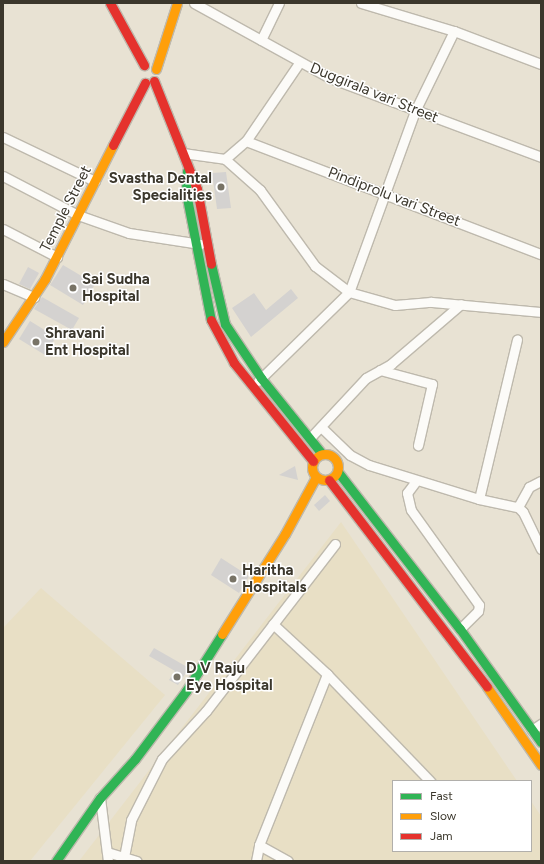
<!DOCTYPE html>
<html>
<head>
<meta charset="utf-8">
<style>
  body { margin:0 }
  #map { position:relative; width:544px; height:864px; overflow:hidden; background:#e8e2d3; font-family:Figtree,sans-serif }
  div>[style] { position:absolute }
  .built>* { inset:0; background:#e8dfc5 }
  .building>* { inset:0; background:#d4d2d0 }
  .roads { filter:drop-shadow(1px 0 #beb9ad) drop-shadow(-1px 0 #beb9ad) drop-shadow(0 1px #beb9ad) drop-shadow(0 -1px #beb9ad) }
  .street>* { height:9px; margin:-4.5px; padding:0 4.5px; transform-origin:4.5px; border-radius:4.5px; background:#fcfbf8 }
  .fast>* { height:9px; margin:-4.5px; padding:0 4.5px; transform-origin:4.5px; border-radius:4.5px; background:#30b455 }
  .slow>* { height:9px; margin:-4.5px; padding:0 4.5px; transform-origin:4.5px; border-radius:4.5px; background:#ff9f0a }
  .slow>.ring { margin:-4.5px; padding:0; box-sizing:content-box; background:none; border:9px solid #ff9f0a; border-radius:50% }
  .jam>* { height:9px; margin:-4.5px; padding:0 4.5px; transform-origin:4.5px; border-radius:4.5px; background:#e5322d }
  .dots>* { width:11px; height:11px; translate:-50% -50%; box-sizing:border-box; border:2px solid #fff; border-radius:50% }
  span { translate:-50% -50%; white-space:nowrap; text-align:center; line-height:1.15; -webkit-text-stroke:3px #fff; paint-order:stroke }
  .street-label { font-size:15px; color:#3b372c }
  .poi-label { font-size:15px; color:#3b372c; font-weight:700 }
  .right { translate:-100% -50%; text-align:right }
  .left { translate:0 -50%; text-align:left }
  .frame { position:absolute; inset:0; border:4px solid #3b372c; pointer-events:none }
  .legend { position:absolute; left:392px; top:780px; width:140px; height:72px; box-sizing:border-box; background:#fff; border:1px solid #b1afab; margin:0; padding:5px 7px; list-style:none; font-size:12px; color:#3b372c }
  .legend li { display:flex; align-items:center; gap:8px; height:20px }
  .legend b { width:20px; border:1px solid #b1afab }
</style>
</head>
<body>
<div id="map">
  <div class="built">
    <i style="clip-path:polygon(341px 522px,517px 781px,393px 781px,393px 851px,531px 851px,531px 801px,541px 816px,541px 861px,79px 861px)"></i>
    <i style="clip-path:polygon(41px 588px,165px 695px,30px 861px,3px 861px,3px 628px)"></i>
  </div>
  <div class="building">
    <i style="clip-path:polygon(226px 172px,231px 208px,217px 209px,212px 173px)"></i>
    <i style="clip-path:polygon(63px 265px,95px 284px,83px 305px,50px 285px)"></i>
    <i style="clip-path:polygon(28px 267px,39px 273px,30px 289px,19px 284px)"></i>
    <i style="clip-path:polygon(291px 289px,298px 298px,251px 337px,232px 308px,254px 293px,266px 310px)"></i>
    <i style="clip-path:polygon(42px 297px,79px 318px,72px 330px,34px 309px)"></i>
    <i style="clip-path:polygon(30px 321px,56px 337px,45px 355px,19px 339px)"></i>
    <i style="clip-path:polygon(295px 466px,298px 480px,279px 475px)"></i>
    <i style="clip-path:polygon(325px 495px,330px 501px,319px 511px,314px 505px)"></i>
    <i style="clip-path:polygon(221px 558px,249px 576px,239px 593px,211px 575px)"></i>
    <i style="clip-path:polygon(154px 648px,189px 668px,178px 685px,169px 680px,175px 671px,149px 656px)"></i>
  </div>
  <div class="roads">
    <div class="street">
      <i style="left:194px;top:3px;width:155px;rotate:28.9deg"></i>
      <i style="left:330px;top:78px;width:225px;rotate:20.5deg"></i>
      <i style="left:361px;top:3px;width:97px;rotate:16.8deg"></i>
      <i style="left:454px;top:31px;width:93px;rotate:20.8deg"></i>
      <i style="left:454px;top:31px;width:89px;rotate:116deg"></i>
      <i style="left:415px;top:111px;width:193px;rotate:110deg"></i>
      <i style="left:349px;top:292px;width:48px;rotate:15.8deg"></i>
      <i style="left:395px;top:305px;width:36px;rotate:-5deg"></i>
      <i style="left:431px;top:302px;width:110px;rotate:5.2deg"></i>
      <i style="left:261px;top:40px;width:41px;rotate:-64.1deg"></i>
      <i style="left:3px;top:137px;width:102px;rotate:25.6deg"></i>
      <i style="left:246px;top:141px;width:316px;rotate:21deg"></i>
      <i style="left:183px;top:153px;width:42px;rotate:8.1deg"></i>
      <i style="left:225px;top:159px;width:28px;rotate:-41deg"></i>
      <i style="left:246px;top:141px;width:94px;rotate:-55.8deg"></i>
      <i style="left:225px;top:159px;width:47px;rotate:41.5deg"></i>
      <i style="left:260px;top:190px;width:94px;rotate:54.1deg"></i>
      <i style="left:315px;top:266px;width:43px;rotate:37.4deg"></i>
      <i style="left:349px;top:292px;width:127px;rotate:135.6deg"></i>
      <i style="left:3px;top:176px;width:85px;rotate:27.5deg"></i>
      <i style="left:78px;top:215px;width:54px;rotate:19.4deg"></i>
      <i style="left:129px;top:233px;width:72px;rotate:8.8deg"></i>
      <i style="left:3px;top:229px;width:61px;rotate:27.4deg"></i>
      <i style="left:3px;top:284px;width:34px;rotate:23deg"></i>
      <i style="left:380px;top:370px;width:54px;rotate:15.1deg"></i>
      <i style="left:432px;top:384px;width:63px;rotate:102.9deg"></i>
      <i style="left:321px;top:427px;width:40px;rotate:44deg"></i>
      <i style="left:350px;top:455px;width:21px;rotate:28deg"></i>
      <i style="left:369px;top:465px;width:115px;rotate:17.2deg"></i>
      <i style="left:479px;top:499px;width:40px;rotate:12deg"></i>
      <i style="left:518px;top:507px;width:7px;rotate:45deg"></i>
      <i style="left:523px;top:512px;width:41px;rotate:64.1deg"></i>
      <i style="left:310px;top:438px;width:82px;rotate:-47deg"></i>
      <i style="left:366px;top:378px;width:29px;rotate:-29deg"></i>
      <i style="left:391px;top:364px;width:92px;rotate:-40.6deg"></i>
      <i style="left:416px;top:481px;width:15px;rotate:127deg"></i>
      <i style="left:407px;top:493px;width:17px;rotate:77deg"></i>
      <i style="left:411px;top:510px;width:117px;rotate:54.4deg"></i>
      <i style="left:479px;top:605px;width:6px;rotate:99deg"></i>
      <i style="left:478px;top:611px;width:25px;rotate:135deg"></i>
      <i style="left:479px;top:499px;width:164px;rotate:-76.6deg"></i>
      <i style="left:518px;top:507px;width:23px;rotate:-61deg"></i>
      <i style="left:529px;top:487px;width:13px;rotate:-27deg"></i>
      <i style="left:273px;top:624px;width:74px;rotate:42.8deg"></i>
      <i style="left:327px;top:674px;width:149px;rotate:46.1deg"></i>
      <i style="left:532px;top:730px;width:11px;rotate:-34deg"></i>
      <i style="left:100px;top:798px;width:64px;rotate:82.8deg"></i>
      <i style="left:259px;top:845px;width:33px;rotate:29deg"></i>
      <i style="left:107px;top:852px;width:31px;rotate:17deg"></i>
      <i style="left:124px;top:857px;width:38px;rotate:-79deg"></i>
      <i style="left:131px;top:820px;width:68px;rotate:-63.1deg"></i>
      <i style="left:162px;top:759px;width:65px;rotate:-47.5deg"></i>
      <i style="left:206px;top:711px;width:211px;rotate:-52.3deg"></i>
      <i style="left:256px;top:861px;width:16px;rotate:-79deg"></i>
      <i style="left:259px;top:845px;width:184px;rotate:-68.3deg"></i>
    </div>
    <div class="fast">
      <i style="left:187px;top:171px;width:22px;rotate:93deg"></i>
      <i style="left:186px;top:193px;width:129px;rotate:78.9deg"></i>
      <i style="left:211px;top:264px;width:62px;rotate:76.9deg"></i>
      <i style="left:225px;top:324px;width:65px;rotate:56.3deg"></i>
      <i style="left:261px;top:378px;width:97px;rotate:51.2deg"></i>
      <i style="left:338px;top:472px;width:199px;rotate:52.2deg"></i>
      <i style="left:460px;top:629px;width:139px;rotate:54.4deg"></i>
      <i style="left:56px;top:861px;width:77px;rotate:-55.1deg"></i>
      <i style="left:100px;top:798px;width:52px;rotate:-48.1deg"></i>
      <i style="left:135px;top:759px;width:85px;rotate:-53.1deg"></i>
      <i style="left:186px;top:691px;width:67px;rotate:-57.7deg"></i>
    </div>
    <div class="slow">
      <i style="left:156px;top:69px;width:69px;rotate:-72.3deg"></i>
      <i style="left:3px;top:342px;width:76px;rotate:-56.3deg"></i>
      <i style="left:45px;top:279px;width:150px;rotate:-63.1deg"></i>
      <i class="ring" style="left:312px;top:454px;width:17px;height:17px"></i>
      <i style="left:222px;top:634px;width:118px;rotate:-57.8deg"></i>
      <i style="left:285px;top:534px;width:65px;rotate:-61.5deg"></i>
      <i style="left:487px;top:687px;width:95px;rotate:55.3deg"></i>
    </div>
    <div class="jam">
      <i style="left:110px;top:3px;width:71px;rotate:61.3deg"></i>
      <i style="left:154px;top:81px;width:116px;rotate:68.3deg"></i>
      <i style="left:197px;top:189px;width:76px;rotate:79.4deg"></i>
      <i style="left:113px;top:145px;width:70px;rotate:-62.7deg"></i>
      <i style="left:211px;top:320px;width:49px;rotate:61.9deg"></i>
      <i style="left:234px;top:363px;width:126px;rotate:51.1deg"></i>
      <i style="left:329px;top:480px;width:260px;rotate:52.6deg"></i>
    </div>
  </div>
  <div class="dots">
    <i style="left:221px;top:187px;background:#787366"></i>
    <i style="left:73px;top:288px;background:#787366"></i>
    <i style="left:36px;top:342px;background:#787366"></i>
    <i style="left:233px;top:579px;background:#787366"></i>
    <i style="left:177px;top:677px;background:#787366"></i>
  </div>
  <div class="street-label">
    <span style="left:374px;top:93px;rotate:22deg">Duggirala vari Street</span>
    <span style="left:394px;top:197px;rotate:21deg">Pindiprolu vari Street</span>
    <span style="left:66px;top:209px;rotate:-63deg">Temple Street</span>
  </div>
  <div class="poi-label">
    <span class="right" style="left:212px;top:187px">Svastha Dental<br>Specialities</span>
    <span class="left" style="left:82px;top:288px">Sai Sudha<br>Hospital</span>
    <span class="left" style="left:45px;top:342px">Shravani<br>Ent Hospital</span>
    <span class="left" style="left:242px;top:579px">Haritha<br>Hospitals</span>
    <span class="left" style="left:186px;top:677px">D V Raju<br>Eye Hospital</span>
  </div>
  <div class="frame"></div>
  <ul class="legend">
  <li><b style="height:5px;background:#30b455"></b>Fast</li>
  <li><b style="height:5px;background:#ff9f0a"></b>Slow</li>
  <li><b style="height:5px;background:#e5322d"></b>Jam</li>
  </ul>
</div>
</body>
</html>
